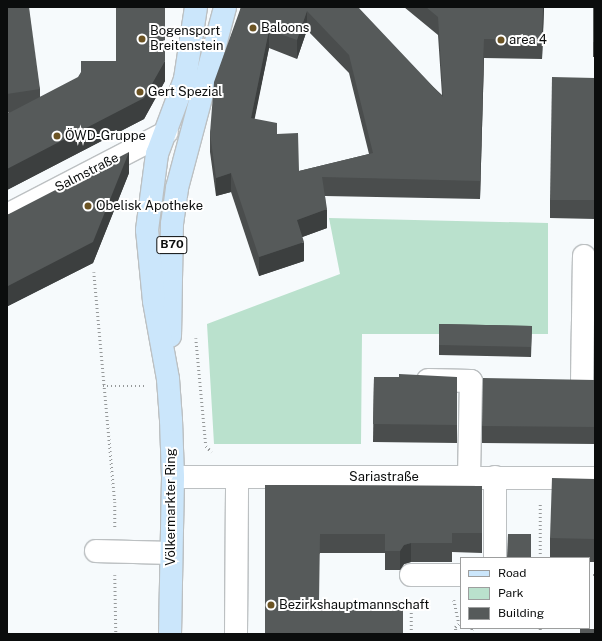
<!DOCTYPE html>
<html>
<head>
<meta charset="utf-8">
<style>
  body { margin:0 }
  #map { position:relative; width:602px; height:641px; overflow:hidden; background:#f6fafc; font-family:"Public Sans",sans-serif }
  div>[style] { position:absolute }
  .green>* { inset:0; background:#bae1cd }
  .path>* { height:2.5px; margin-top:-1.25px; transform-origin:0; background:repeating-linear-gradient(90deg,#96999a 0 1px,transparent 0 4px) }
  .roads { filter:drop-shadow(1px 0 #bcc0c2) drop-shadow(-1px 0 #bcc0c2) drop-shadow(0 1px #bcc0c2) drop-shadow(0 -1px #bcc0c2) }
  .minor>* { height:22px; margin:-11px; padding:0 11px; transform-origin:11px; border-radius:11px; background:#fff }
  .major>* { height:22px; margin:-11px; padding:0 11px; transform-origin:11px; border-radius:11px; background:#cbe6fb }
  .wall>* { inset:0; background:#4a4d4d }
  .shaded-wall>* { inset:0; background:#3c3f3f }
  .building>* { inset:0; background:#565a5a }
  .dots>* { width:11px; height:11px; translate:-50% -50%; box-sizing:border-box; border:2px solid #fff; border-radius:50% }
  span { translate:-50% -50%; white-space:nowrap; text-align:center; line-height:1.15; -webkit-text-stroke:4px #fff; paint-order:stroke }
  .shield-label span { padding:1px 3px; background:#fff; border:1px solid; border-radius:3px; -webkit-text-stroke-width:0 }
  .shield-label { font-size:12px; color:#0b0d0d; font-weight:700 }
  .poi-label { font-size:13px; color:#0b0d0d }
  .left { translate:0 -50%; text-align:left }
  .street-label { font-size:13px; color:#0b0d0d }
  .frame { position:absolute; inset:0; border:8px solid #0b0d0d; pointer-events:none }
  .legend { position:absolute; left:460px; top:557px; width:130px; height:72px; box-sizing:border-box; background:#fff; border:1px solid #9d9e9e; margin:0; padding:5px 7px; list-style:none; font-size:12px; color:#0b0d0d }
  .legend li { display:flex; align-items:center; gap:8px; height:20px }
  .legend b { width:20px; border:1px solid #9d9e9e }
</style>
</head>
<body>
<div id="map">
  <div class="green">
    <i style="clip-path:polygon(329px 218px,548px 223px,548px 334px,362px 334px,361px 444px,214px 444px,207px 324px,340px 274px)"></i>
  </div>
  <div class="path">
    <i style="left:94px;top:272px;width:231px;rotate:84.8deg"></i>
    <i style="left:115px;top:502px;width:26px;rotate:90deg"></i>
    <i style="left:196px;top:338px;width:108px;rotate:84.7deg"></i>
    <i style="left:206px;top:446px;width:8px;rotate:45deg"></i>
    <i style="left:103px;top:386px;width:41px"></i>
    <i style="left:540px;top:558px;width:56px;rotate:-90deg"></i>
    <i style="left:115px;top:575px;width:59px;rotate:89deg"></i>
    <i style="left:589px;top:575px;width:6px"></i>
    <i style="left:454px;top:600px;width:24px;rotate:78deg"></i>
    <i style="left:411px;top:634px;width:35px;rotate:-90deg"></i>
    <i style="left:456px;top:634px;width:7px;rotate:-98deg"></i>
    <i style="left:455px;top:627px;width:8px;rotate:-40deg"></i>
    <i style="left:471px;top:634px;width:6px;rotate:-81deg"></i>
    <i style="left:540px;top:634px;width:6px;rotate:-90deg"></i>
  </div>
  <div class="roads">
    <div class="minor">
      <i style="left:7px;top:215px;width:180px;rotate:-27.4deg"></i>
      <i style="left:428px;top:380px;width:43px;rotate:1.3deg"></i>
      <i style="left:471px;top:381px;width:96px;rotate:91.2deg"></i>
      <i style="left:582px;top:383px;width:127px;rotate:-89.1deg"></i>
      <i style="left:173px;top:477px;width:422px;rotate:0.1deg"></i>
      <i style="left:96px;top:551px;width:75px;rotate:1.5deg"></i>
      <i style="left:495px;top:558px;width:81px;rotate:-90deg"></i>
      <i style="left:411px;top:575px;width:50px"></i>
      <i style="left:236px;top:634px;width:157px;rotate:-89.6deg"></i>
    </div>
    <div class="major">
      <i style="left:170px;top:336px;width:112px;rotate:-89deg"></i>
      <i style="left:172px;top:224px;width:36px;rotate:-82deg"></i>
      <i style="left:177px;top:188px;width:187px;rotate:-75.1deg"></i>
      <i style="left:170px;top:634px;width:157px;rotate:-88.9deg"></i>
      <i style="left:173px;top:477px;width:57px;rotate:-92deg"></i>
      <i style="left:171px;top:420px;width:41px;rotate:-94.2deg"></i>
      <i style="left:168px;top:379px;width:79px;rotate:-100.2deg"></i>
      <i style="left:154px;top:301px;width:71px;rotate:-95.6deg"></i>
      <i style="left:147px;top:230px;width:77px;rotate:-82.5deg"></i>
      <i style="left:157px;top:154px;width:80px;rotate:-69.5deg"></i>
      <i style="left:185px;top:79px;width:73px;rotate:-81.3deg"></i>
    </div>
  </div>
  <div class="wall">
    <i style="clip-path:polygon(7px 7px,40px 89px,40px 97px,165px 81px,144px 119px,7px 190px,7px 114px,9px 112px,7px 113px)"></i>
    <i style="clip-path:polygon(evenodd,241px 7px,346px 7px,442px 95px,438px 35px,404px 7px,544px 7px,542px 59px,484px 58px,480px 199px,325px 196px,327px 228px,302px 237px,304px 261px,259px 276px,231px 192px,216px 196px,210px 152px,210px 133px,241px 7px,307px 30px,349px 73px,369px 154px,299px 171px,277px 134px,254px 119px,269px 48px,297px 59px,307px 30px)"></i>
    <i style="clip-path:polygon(593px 7px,595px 7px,595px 57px,593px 57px)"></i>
    <i style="clip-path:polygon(595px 78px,595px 219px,550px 218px,550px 200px)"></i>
    <i style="clip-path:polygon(129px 173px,93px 263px,8px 306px,7px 305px,7px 215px)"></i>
    <i style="clip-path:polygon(439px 324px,532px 326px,531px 357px,439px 355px)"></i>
    <i style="clip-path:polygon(374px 377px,457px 377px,457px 443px,373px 442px)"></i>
    <i style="clip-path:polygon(595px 380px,595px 444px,482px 443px,482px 426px)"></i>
    <i style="clip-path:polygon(595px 479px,595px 562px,589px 562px,589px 558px,550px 558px,550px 538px)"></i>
    <i style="clip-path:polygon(265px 485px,482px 486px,482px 553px,452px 552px,452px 562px,411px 562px,404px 564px,400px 570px,385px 570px,385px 553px,320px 553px,265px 634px)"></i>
  </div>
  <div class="shaded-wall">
    <i style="clip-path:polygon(543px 7px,544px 7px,542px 59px,542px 40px)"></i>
    <i style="clip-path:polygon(307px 11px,307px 30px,297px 59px,297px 40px)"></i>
    <i style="clip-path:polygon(269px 30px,269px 48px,251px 137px,251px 118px)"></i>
    <i style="clip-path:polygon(484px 39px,484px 58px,480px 199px,480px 181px)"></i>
    <i style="clip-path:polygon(165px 61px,165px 81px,144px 119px,7px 190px,7px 169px)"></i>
    <i style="clip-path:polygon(129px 152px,129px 173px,93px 263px,8px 306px,8px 286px)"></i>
    <i style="clip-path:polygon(231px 173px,231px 192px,216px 196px,216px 178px)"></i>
    <i style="clip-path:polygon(327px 209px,327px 228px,297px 239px,297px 220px)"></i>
    <i style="clip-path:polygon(304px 242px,304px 261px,259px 276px,259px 257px)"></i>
    <i style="clip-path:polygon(411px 543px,411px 562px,404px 564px,400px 570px,400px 551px,404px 545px)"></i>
  </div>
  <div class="building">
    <i style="clip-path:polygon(7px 7px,29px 7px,40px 89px,7px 94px)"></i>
    <i style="clip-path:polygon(116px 7px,165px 7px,165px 61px,144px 98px,7px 169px,7px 114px,78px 77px,81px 72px,81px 61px,116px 61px)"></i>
    <i style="clip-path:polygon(evenodd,241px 7px,346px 7px,347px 8px,348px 7px,358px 7px,443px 97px,438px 17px,426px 7px,543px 7px,542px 40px,484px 39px,480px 181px,322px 177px,327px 209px,297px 220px,304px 242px,259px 257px,231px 173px,216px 178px,210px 133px,214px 82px,241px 7px,307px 11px,349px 55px,373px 153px,299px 171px,298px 133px,277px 134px,277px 123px,251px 118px,269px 30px,297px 40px,307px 11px)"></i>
    <i style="clip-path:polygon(593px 7px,595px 7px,595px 42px,593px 42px)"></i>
    <i style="clip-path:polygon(552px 77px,595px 78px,595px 200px,550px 200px)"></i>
    <i style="clip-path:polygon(129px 152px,93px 242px,8px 286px,7px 285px,7px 215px)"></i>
    <i style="clip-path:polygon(439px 324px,532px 326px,531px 347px,439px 345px)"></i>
    <i style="clip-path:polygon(399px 374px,457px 377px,457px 425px,373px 424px,374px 377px,399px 377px)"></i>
    <i style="clip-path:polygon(483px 378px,595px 380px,595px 427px,482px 426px)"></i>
    <i style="clip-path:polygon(552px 478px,595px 479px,595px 539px,550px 538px)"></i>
    <i style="clip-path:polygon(265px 485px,482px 486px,482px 533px,452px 533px,452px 543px,411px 543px,404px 545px,400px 551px,385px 551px,385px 534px,320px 534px,319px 602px,403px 601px,403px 634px,265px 634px)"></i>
    <i style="clip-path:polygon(508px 534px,531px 534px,531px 558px,507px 558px)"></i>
    <i style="clip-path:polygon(580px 629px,595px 629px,595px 634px,580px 634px)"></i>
  </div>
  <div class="dots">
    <i style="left:253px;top:28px;background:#6c5424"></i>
    <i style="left:142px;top:39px;background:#6c5424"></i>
    <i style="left:501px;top:40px;background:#6c5424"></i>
    <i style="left:140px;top:92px;background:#6c5424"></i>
    <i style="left:57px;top:136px;background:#6c5424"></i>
    <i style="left:88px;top:206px;background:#6c5424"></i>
    <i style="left:271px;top:605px;background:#6c5424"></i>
  </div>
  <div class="shield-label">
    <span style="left:172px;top:245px">B70</span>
  </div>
  <div class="poi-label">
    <span class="left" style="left:261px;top:28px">Baloons</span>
    <span class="left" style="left:150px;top:39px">Bogensport<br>Breitenstein</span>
    <span class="left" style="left:509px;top:40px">area 4</span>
    <span class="left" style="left:148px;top:92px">Gert Spezial</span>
    <span class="left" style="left:65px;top:136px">ÖWD-Gruppe</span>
    <span class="left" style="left:96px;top:206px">Obelisk Apotheke</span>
    <span class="left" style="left:279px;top:605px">Bezirkshauptmannschaft</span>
  </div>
  <div class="street-label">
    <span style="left:87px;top:173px;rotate:-27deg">Salmstraße</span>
    <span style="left:384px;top:477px">Sariastraße</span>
    <span style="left:171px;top:507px;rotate:-90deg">Völkermarkter Ring</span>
  </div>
  <div class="frame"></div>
  <ul class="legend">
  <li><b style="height:5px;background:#cbe6fb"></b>Road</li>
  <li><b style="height:11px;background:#bae1cd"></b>Park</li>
  <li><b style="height:11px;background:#565a5a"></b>Building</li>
  </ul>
</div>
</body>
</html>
